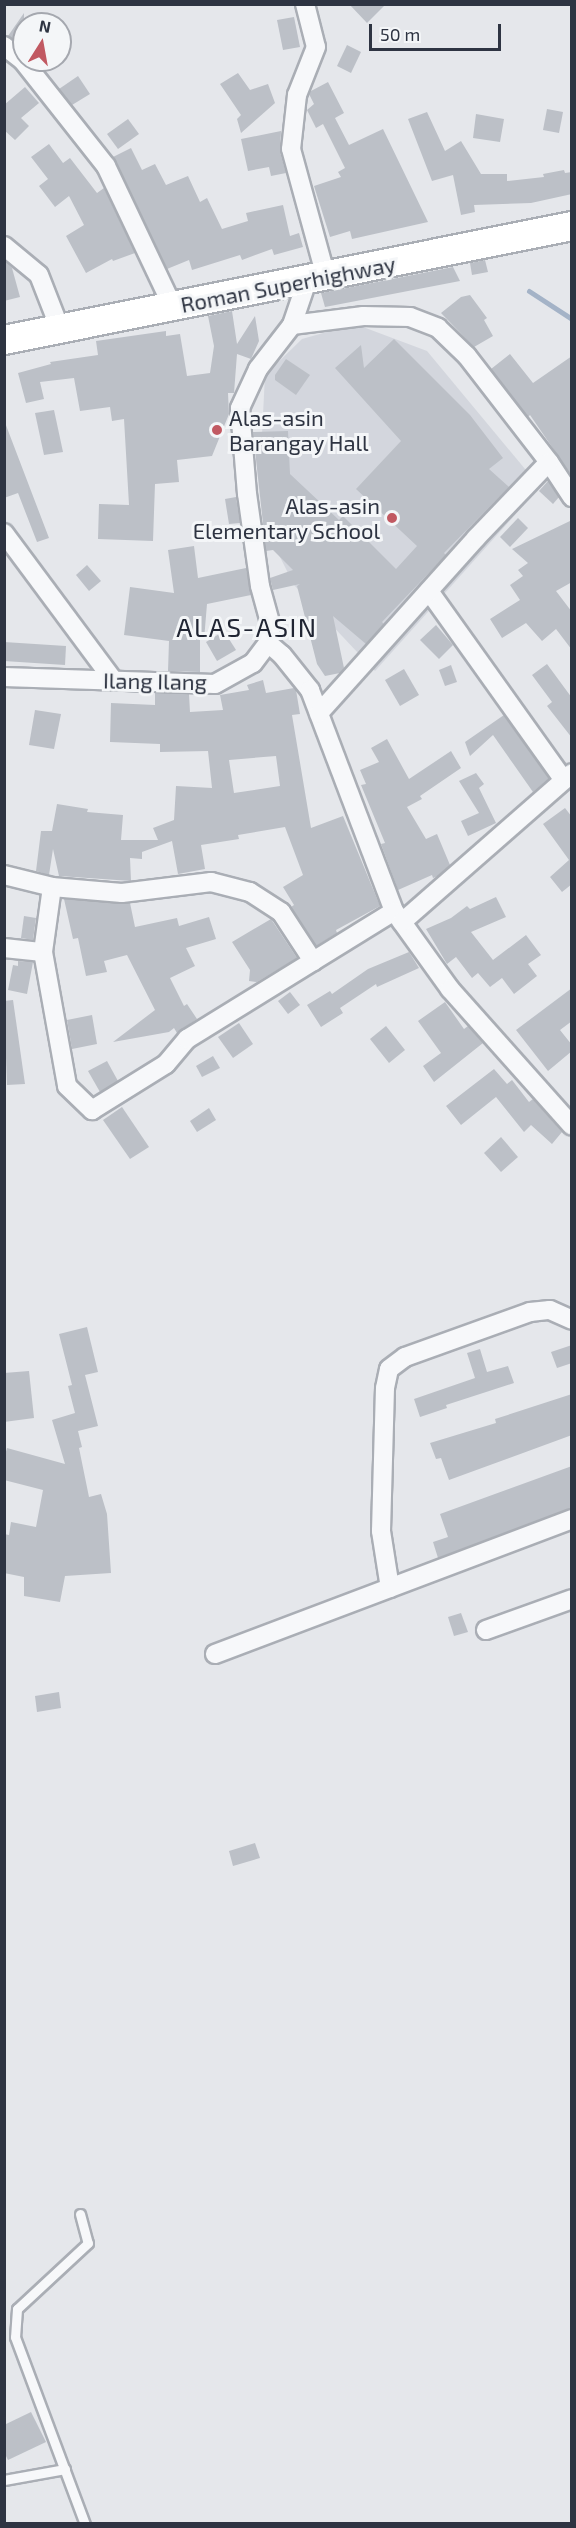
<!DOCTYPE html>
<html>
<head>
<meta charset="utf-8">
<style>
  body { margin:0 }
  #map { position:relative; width:576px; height:2528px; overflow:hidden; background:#e5e7eb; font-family:"Exo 2",sans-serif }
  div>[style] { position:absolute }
  .built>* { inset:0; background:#d3d6dd }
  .stream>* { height:5px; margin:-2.5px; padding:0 2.5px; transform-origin:2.5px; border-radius:2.5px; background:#a4b3c7 }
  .building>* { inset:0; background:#bcc0c7 }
  .roads { filter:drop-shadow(2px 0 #aaaeb5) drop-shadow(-2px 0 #aaaeb5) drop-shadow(0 2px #aaaeb5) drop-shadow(0 -2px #aaaeb5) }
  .lane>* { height:9px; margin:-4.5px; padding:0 4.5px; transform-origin:4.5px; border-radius:4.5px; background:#f7f8fa }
  .street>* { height:18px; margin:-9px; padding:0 9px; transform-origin:9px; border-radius:9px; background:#f7f8fa }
  .primary>* { height:28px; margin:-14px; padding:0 14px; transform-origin:14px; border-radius:14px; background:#fff }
  .dots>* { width:16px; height:16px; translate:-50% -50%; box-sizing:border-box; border:3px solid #f4f6f8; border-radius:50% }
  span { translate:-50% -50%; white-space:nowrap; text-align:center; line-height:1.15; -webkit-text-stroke:6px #f4f6f8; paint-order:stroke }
  .street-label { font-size:22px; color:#2e3442 }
  .poi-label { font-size:22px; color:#2e3442 }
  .left { translate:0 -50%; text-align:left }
  .right { translate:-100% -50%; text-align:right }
  .quarter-label { font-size:26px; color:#202533; letter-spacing:1.5px }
  .frame { position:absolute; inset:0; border:6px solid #2e3442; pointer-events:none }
  .north { position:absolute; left:12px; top:12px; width:60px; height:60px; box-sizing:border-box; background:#f4f6f8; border:2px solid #a5a8af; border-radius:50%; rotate:11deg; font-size:16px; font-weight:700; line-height:24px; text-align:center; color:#2e3442 }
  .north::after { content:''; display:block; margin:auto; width:21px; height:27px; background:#c15962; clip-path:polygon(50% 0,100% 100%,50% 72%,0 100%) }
  .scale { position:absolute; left:369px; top:24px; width:132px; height:27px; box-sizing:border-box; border:3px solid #2e3442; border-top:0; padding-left:8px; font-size:18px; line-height:21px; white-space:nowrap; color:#2e3442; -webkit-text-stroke:4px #f4f6f8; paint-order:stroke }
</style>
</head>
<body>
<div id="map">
  <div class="built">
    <i style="clip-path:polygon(355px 324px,427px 351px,540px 487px,375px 671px,294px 585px,276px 549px,262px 435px,265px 375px,302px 339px)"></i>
  </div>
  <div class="stream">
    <i style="left:529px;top:291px;width:51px;rotate:33.1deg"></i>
  </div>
  <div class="building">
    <i style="clip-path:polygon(349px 4px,386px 4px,367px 23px)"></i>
    <i style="clip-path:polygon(24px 13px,24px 47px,8px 36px)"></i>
    <i style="clip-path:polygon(294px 17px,300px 47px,283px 50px,277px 20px)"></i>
    <i style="clip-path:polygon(347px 45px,361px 52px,351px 73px,337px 66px)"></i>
    <i style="clip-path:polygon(238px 73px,250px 90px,268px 84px,275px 103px,241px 133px,237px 119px,241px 115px,220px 84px)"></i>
    <i style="clip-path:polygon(78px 76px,90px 94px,72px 105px,59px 89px)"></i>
    <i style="clip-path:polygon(328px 82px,344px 113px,335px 118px,349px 145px,383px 129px,428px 222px,352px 239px,350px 231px,330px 237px,314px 186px,341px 177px,338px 172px,345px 168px,323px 124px,316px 128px,307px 110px,314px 104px,309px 94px,311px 91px)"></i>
    <i style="clip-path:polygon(25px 87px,39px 103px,21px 118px,29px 126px,15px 140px,4px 130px,4px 105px)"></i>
    <i style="clip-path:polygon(547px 109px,563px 112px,559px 133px,543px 130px)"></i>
    <i style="clip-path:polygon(427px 112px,445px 151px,461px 141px,481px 174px,507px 174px,507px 181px,544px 177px,543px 174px,564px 170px,565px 173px,572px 172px,572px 194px,531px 203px,474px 205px,475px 212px,461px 215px,453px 175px,432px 181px,408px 119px)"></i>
    <i style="clip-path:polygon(476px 114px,504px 119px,500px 142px,473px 138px)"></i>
    <i style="clip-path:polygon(128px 119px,139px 134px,118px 149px,107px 134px)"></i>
    <i style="clip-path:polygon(281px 131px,280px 152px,286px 173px,271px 176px,269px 167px,248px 171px,241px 139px)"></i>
    <i style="clip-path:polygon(49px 144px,63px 163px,70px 158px,97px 193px,104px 188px,135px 253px,113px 261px,112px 259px,86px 273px,66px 236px,84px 225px,69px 196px,55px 207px,39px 186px,48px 179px,31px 157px)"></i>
    <i style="clip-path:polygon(131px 148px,142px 170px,155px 164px,166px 185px,188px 176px,200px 202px,207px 198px,222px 229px,248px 221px,246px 213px,283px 205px,290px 236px,299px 233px,303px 247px,274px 255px,272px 249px,242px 260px,240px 255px,192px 270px,189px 260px,167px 269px,113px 157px)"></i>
    <i style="clip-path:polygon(485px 260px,488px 272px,472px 275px,470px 263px)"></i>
    <i style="clip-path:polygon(4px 261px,12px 268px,20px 297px,4px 301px)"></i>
    <i style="clip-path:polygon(453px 267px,460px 281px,325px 307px,321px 293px)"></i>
    <i style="clip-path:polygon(470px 295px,487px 318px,484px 320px,493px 336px,474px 347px,441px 313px,461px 297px)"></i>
    <i style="clip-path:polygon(232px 311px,237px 344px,255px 316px,259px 341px,251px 359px,237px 354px,234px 393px,228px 393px,229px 414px,212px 456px,177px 460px,179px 482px,155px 484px,153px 541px,98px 539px,99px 504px,129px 505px,124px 419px,112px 421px,110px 407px,80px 411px,74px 378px,40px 382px,44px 399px,26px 403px,18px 373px,51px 364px,50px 362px,98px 355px,96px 341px,166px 331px,166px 336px,180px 334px,187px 376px,210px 373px,214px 346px,208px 316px)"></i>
    <i style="clip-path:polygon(394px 339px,470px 415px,503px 458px,489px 469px,509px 487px,444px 553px,446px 555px,382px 622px,384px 624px,366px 644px,333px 616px,344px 668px,340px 673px,325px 676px,317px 664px,297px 586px,300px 584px,273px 590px,270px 578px,293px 570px,273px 550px,266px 551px,253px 432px,288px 431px,290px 474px,339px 520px,343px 516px,396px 569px,417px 546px,356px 489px,401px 441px,335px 368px,361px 345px,364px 368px)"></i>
    <i style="clip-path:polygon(510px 354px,533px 383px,572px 356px,572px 476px,530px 415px,528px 417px,491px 369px)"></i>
    <i style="clip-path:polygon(286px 359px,310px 375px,296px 395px,275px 380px,275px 375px)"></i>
    <i style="clip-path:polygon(54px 410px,63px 452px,44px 455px,35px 413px)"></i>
    <i style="clip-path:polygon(4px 420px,49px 538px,37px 542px,18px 493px,4px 498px)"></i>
    <i style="clip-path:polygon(548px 481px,559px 497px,553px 504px,539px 491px)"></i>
    <i style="clip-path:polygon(236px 497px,240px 523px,229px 524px,225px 499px)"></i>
    <i style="clip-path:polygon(518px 518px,528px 528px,510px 547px,500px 537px)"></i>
    <i style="clip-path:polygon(572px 520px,572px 582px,556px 591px,572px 612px,572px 650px,556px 629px,542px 641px,526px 623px,502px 638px,490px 619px,520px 600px,510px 585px,523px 576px,518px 570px,528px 563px,512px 549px)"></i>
    <i style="clip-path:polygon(194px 546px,198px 578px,246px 568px,251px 595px,207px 604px,204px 640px,200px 634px,200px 672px,168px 671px,169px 641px,124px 635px,130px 587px,174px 593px,168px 550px)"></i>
    <i style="clip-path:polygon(87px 565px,101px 581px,89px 591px,76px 575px)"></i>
    <i style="clip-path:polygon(436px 625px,453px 645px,439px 659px,420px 640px)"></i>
    <i style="clip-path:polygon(224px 631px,236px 650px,217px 661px,206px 642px)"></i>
    <i style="clip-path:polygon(4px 642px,66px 646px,65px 665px,4px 661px)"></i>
    <i style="clip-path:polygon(547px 664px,572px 698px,572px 738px,547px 706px,552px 702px,532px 675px)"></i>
    <i style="clip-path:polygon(451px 665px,457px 682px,445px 686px,439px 670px)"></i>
    <i style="clip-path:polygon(404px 669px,419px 695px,400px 706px,385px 680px)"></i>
    <i style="clip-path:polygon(evenodd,263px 680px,266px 693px,294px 688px,296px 690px,300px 714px,292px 715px,311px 828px,343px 816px,380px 906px,336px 930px,337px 933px,316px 946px,291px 907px,294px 905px,283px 887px,303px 875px,285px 827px,238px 835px,239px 839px,201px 845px,205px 869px,178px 874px,172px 841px,142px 852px,142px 859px,130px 858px,131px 881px,59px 876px,53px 849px,49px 875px,36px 871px,41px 831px,52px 831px,57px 804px,88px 809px,87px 812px,123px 815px,121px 840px,158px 840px,153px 828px,174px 820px,176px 786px,212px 788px,208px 751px,160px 752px,160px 744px,110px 742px,111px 703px,155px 705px,155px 693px,189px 694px,190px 712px,223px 710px,220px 695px,249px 690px,247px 685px,263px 680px,276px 756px,280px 786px,234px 793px,229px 760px,276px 756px)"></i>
    <i style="clip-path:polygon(35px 710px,61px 714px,54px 749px,29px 745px)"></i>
    <i style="clip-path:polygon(504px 715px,549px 778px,533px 792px,493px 735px,470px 756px,465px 742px)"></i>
    <i style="clip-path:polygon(387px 739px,409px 779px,451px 751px,461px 768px,420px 796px,422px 799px,407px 807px,426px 839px,437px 834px,450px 865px,438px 876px,433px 878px,432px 875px,398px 890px,381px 844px,385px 843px,361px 785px,366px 784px,360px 770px,379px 762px,371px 748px)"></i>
    <i style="clip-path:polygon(476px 773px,484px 784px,479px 788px,496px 823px,468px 836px,461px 821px,479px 813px,459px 781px)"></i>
    <i style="clip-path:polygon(565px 808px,572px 817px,572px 884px,562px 892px,550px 877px,569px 860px,543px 824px)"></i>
    <i style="clip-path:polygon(496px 897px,506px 917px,471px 932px,493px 960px,526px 935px,541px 955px,528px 964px,537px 976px,514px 994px,502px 978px,490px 987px,478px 973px,472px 978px,456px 957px,447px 964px,426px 929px,451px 918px,467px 906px,470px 909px)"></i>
    <i style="clip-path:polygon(64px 899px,130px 903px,135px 927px,177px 918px,179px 926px,209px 917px,216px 939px,186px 948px,195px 966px,170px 978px,184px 1006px,187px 1004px,197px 1019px,177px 1033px,174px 1028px,169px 1032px,113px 1042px,155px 1010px,127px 955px,104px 961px,107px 972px,86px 976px,78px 938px,73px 939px)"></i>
    <i style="clip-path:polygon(24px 916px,36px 918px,33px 940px,21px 938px)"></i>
    <i style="clip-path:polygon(271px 919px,297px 958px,257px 982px,249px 981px,250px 970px,232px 942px)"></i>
    <i style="clip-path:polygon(409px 952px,419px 968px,377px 987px,376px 984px,340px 1008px,343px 1013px,321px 1027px,307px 1005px,330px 991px,332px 994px,368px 969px)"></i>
    <i style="clip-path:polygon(18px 961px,33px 962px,27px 994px,8px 990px,13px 965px,18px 966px)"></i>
    <i style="clip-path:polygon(572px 988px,572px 1021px,560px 1030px,572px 1045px,572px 1051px,548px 1071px,516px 1030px)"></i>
    <i style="clip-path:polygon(290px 992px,300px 1005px,288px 1014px,278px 1001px)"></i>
    <i style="clip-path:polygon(13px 1000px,25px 1084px,7px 1085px,4px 1001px)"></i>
    <i style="clip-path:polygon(445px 1002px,464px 1029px,468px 1026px,483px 1043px,434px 1082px,423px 1066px,441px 1053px,418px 1021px)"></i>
    <i style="clip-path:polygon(92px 1015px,97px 1044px,72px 1049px,67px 1020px)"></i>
    <i style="clip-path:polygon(239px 1023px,253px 1044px,233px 1058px,218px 1037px)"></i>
    <i style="clip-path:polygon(386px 1026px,405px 1050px,389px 1063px,370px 1039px)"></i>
    <i style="clip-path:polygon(213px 1056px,220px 1068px,202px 1077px,196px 1066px)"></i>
    <i style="clip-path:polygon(107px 1061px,118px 1081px,100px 1092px,88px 1071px)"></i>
    <i style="clip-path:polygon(494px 1069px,507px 1084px,512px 1080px,529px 1102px,533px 1099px,562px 1132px,552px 1144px,531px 1125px,524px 1132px,496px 1097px,461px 1125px,446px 1106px)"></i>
    <i style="clip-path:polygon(122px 1107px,149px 1147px,130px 1159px,103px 1120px)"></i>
    <i style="clip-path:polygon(209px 1108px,216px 1120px,197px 1132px,190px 1121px)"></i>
    <i style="clip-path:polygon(501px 1137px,518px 1157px,501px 1172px,484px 1153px)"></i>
    <i style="clip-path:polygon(87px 1327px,98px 1372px,85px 1375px,98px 1426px,78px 1431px,82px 1447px,79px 1448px,89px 1497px,101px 1494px,107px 1514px,111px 1573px,65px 1576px,60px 1602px,24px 1596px,24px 1577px,4px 1573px,4px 1534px,9px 1535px,11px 1522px,36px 1527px,43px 1490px,4px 1480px,4px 1459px,7px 1448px,65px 1464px,52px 1420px,75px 1413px,68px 1386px,72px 1385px,59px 1334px)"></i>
    <i style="clip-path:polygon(572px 1345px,572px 1363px,557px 1368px,551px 1352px)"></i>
    <i style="clip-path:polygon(480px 1349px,487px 1372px,508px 1366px,514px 1383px,446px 1405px,447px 1408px,420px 1417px,414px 1399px,475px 1378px,467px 1353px)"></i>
    <i style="clip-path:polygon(29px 1371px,34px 1418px,4px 1422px,4px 1373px)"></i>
    <i style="clip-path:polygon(572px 1394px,572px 1435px,449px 1480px,441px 1458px,436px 1459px,430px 1443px,496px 1423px,495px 1419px)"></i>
    <i style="clip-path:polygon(572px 1466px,572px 1508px,438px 1558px,433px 1542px,448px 1537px,440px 1514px)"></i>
    <i style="clip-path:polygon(461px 1613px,468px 1632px,454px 1636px,448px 1617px)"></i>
    <i style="clip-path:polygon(59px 1692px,61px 1708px,37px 1712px,35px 1696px)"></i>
    <i style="clip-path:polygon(255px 1843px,260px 1858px,233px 1866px,229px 1851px)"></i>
    <i style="clip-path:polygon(31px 2412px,46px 2442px,8px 2460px,4px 2452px,4px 2425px)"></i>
  </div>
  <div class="roads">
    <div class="lane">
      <i style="left:80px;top:2214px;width:30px;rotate:75deg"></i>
      <i style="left:88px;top:2243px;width:97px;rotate:137.1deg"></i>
      <i style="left:17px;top:2309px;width:28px;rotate:94deg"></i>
      <i style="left:15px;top:2337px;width:200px;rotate:69.5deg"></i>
      <i style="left:4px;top:2480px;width:62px;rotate:-10.2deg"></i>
    </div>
    <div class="street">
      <i style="left:305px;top:4px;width:44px;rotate:75.7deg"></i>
      <i style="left:316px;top:47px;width:52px;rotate:111.6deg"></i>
      <i style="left:297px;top:95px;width:54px;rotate:96.3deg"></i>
      <i style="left:291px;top:149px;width:133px;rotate:74.7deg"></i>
      <i style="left:4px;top:46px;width:24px;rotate:38deg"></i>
      <i style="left:23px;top:61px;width:134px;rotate:51.7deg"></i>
      <i style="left:106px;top:166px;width:156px;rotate:64.6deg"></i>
      <i style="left:4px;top:246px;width:45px;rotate:39.6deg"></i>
      <i style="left:39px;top:275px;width:58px;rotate:68.7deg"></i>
      <i style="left:292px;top:325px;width:72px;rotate:-7.2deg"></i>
      <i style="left:363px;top:316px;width:47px;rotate:1.2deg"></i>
      <i style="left:410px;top:317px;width:30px;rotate:21deg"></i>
      <i style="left:438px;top:328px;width:40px;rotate:44deg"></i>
      <i style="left:467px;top:356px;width:134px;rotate:52.3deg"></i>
      <i style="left:549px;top:462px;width:42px;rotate:56.7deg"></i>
      <i style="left:4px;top:533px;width:183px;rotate:53.4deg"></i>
      <i style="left:429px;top:591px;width:232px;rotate:54.5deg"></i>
      <i style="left:268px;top:643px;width:18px;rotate:41deg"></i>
      <i style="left:282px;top:655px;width:45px;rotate:51.3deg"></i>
      <i style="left:310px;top:690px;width:236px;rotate:69.2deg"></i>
      <i style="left:394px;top:911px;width:96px;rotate:54.3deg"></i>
      <i style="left:450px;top:989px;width:183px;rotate:48.3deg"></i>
      <i style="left:4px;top:677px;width:211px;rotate:1.9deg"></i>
      <i style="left:215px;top:684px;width:43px;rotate:-28.9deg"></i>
      <i style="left:253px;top:663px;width:25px;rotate:-53deg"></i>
      <i style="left:268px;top:643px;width:17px;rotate:-80deg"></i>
      <i style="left:271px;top:626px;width:41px;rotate:-105.4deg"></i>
      <i style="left:260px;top:586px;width:93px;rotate:-98deg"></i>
      <i style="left:247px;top:494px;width:86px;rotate:-94.7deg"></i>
      <i style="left:240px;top:408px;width:43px;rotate:-65.2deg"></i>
      <i style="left:258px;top:369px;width:56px;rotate:-52.3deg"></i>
      <i style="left:292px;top:325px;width:46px;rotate:-71.2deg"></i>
      <i style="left:319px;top:713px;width:235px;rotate:-48.1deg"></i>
      <i style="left:476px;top:538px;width:105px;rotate:-46.2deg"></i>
      <i style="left:4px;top:875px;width:49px;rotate:14deg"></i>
      <i style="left:52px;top:887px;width:66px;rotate:97.9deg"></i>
      <i style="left:43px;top:952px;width:136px;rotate:79.8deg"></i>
      <i style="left:67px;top:1086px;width:35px;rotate:44deg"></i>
      <i style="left:92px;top:1110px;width:87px;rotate:-31.9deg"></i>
      <i style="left:166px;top:1064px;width:33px;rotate:-50deg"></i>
      <i style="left:187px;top:1039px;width:243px;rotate:-31.7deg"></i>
      <i style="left:52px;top:887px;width:70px;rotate:4.9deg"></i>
      <i style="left:122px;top:893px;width:90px;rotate:-7deg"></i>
      <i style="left:211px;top:882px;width:40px;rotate:14.4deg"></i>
      <i style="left:250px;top:892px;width:37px;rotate:33deg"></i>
      <i style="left:281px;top:912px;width:59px;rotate:56.9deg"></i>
      <i style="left:402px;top:922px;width:226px;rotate:-41.2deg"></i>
      <i style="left:4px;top:948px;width:39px;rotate:6deg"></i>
      <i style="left:390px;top:1588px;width:58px;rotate:-99deg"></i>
      <i style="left:381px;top:1531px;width:143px;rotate:-88.4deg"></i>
      <i style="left:385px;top:1388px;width:19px;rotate:-78deg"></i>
      <i style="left:389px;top:1369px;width:20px;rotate:-37deg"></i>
      <i style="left:405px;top:1357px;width:133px;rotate:-19.8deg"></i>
      <i style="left:530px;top:1312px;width:20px;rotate:-6deg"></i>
      <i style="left:550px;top:1310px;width:24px;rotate:24deg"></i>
      <i style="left:486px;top:1630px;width:91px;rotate:-19.8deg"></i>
      <i style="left:215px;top:1654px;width:382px;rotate:-20.7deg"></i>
    </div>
    <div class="primary">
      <i style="left:4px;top:340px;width:579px;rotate:-11.35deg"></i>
    </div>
  </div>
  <div class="dots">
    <i style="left:217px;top:430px;background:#c15962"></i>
    <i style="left:392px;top:518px;background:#c15962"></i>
  </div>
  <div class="street-label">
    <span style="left:288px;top:284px;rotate:-11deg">Roman Superhighway</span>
    <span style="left:155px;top:681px;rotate:1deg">Ilang Ilang</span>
  </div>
  <div class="poi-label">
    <span class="left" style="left:229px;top:430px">Alas-asin<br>Barangay Hall</span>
    <span class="right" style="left:380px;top:518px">Alas-asin<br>Elementary School</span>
  </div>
  <div class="quarter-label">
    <span style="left:247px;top:627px">ALAS-ASIN</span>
  </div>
  <div class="frame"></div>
  <div class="north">N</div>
  <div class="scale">50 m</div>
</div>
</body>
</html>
